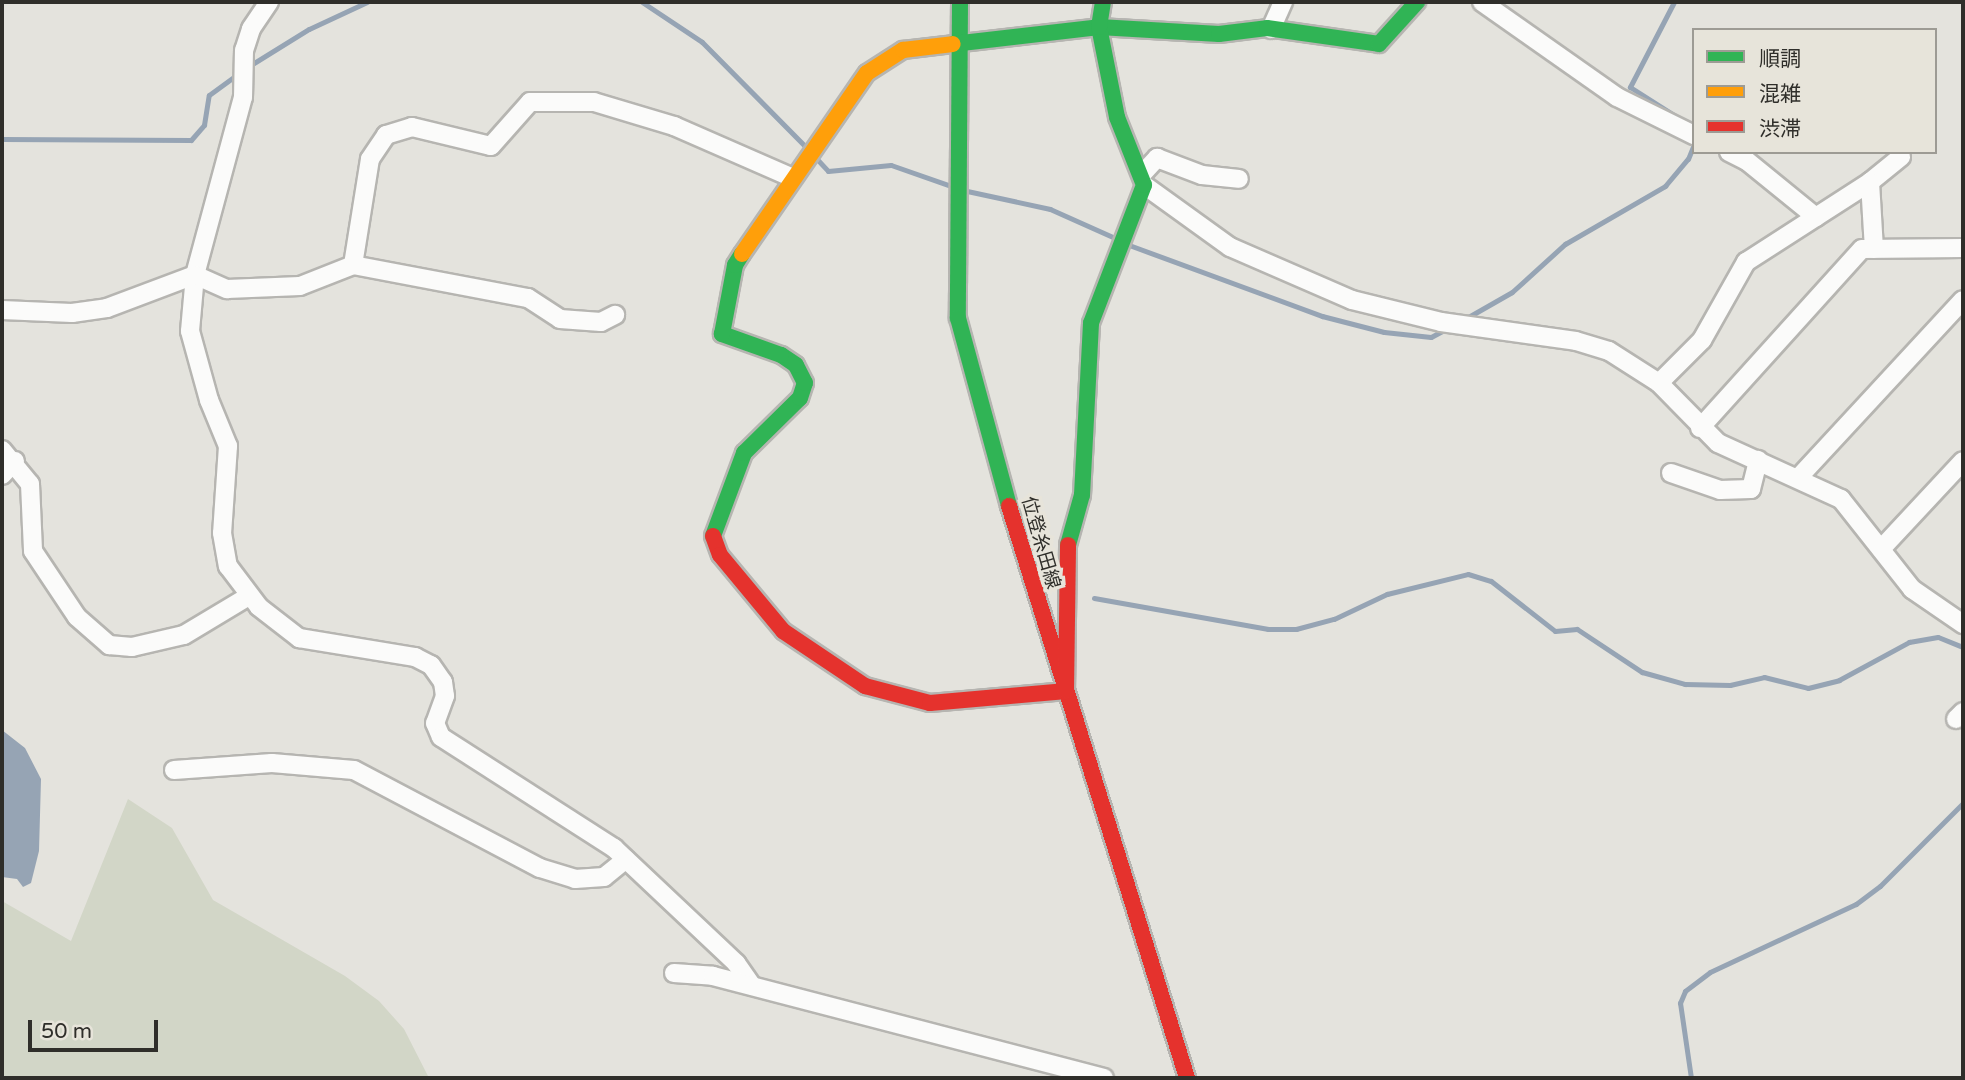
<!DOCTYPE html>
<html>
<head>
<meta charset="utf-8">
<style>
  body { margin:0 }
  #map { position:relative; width:1965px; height:1080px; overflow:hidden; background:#e4e3dd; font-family:"Varela Round","Noto Sans JP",sans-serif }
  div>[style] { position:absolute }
  .green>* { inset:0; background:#d2d6c7 }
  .water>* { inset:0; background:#96a4b4 }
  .stream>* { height:5px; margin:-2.5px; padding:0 2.5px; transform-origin:2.5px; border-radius:2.5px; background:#96a4b4 }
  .roads { filter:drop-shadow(2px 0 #b6b5b1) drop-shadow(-2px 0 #b6b5b1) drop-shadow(0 2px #b6b5b1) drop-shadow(0 -2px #b6b5b1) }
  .street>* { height:18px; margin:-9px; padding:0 9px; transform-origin:9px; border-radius:9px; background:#fbfbfa }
  .fast>* { height:16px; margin:-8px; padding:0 8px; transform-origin:8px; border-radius:8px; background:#30b455 }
  .slow>* { height:16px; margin:-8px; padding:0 8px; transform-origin:8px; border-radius:8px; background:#ff9f0a }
  .jam>* { height:16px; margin:-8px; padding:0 8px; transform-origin:8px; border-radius:8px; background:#e5322d }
  span { translate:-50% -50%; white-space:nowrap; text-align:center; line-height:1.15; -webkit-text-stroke:7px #e7e4da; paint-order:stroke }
  .street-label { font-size:19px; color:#2f2e2a }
  .frame { position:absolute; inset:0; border:4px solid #2f2e2a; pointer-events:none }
  .legend { position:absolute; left:1692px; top:28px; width:245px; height:126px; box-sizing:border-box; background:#e7e4da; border:2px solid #9d9b94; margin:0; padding:9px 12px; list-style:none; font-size:21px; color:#2f2e2a }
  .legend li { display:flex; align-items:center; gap:14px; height:35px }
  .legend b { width:35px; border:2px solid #9d9b94 }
  .scale { position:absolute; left:28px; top:1020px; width:130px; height:32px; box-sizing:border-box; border:4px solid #2f2e2a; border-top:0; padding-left:9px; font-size:21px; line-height:24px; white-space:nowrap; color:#2f2e2a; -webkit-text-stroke:5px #e7e4da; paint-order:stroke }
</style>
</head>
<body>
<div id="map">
  <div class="green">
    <i style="clip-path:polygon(128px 799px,172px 828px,213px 900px,345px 976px,379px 1001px,404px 1029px,429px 1078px,2px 1078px,2px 901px,71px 941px)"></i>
  </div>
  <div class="water">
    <i style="clip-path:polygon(2px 730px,25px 748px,41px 779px,39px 851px,31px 883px,23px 887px,17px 879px,2px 877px)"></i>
  </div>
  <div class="stream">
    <i style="left:642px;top:2px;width:72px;rotate:33.7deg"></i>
    <i style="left:702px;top:42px;width:148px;rotate:45.3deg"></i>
    <i style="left:1674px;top:2px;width:96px;rotate:117.4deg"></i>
    <i style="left:1630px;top:87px;width:69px;rotate:32.5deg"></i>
    <i style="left:249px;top:66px;width:70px;rotate:-31.7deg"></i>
    <i style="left:309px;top:29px;width:64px;rotate:-25deg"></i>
    <i style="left:2px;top:139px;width:189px;rotate:0.3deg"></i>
    <i style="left:191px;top:140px;width:20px;rotate:-49deg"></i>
    <i style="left:204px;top:125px;width:30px;rotate:-81deg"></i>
    <i style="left:209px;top:95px;width:36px;rotate:-36deg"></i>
    <i style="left:815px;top:157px;width:19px;rotate:47deg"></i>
    <i style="left:828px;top:171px;width:63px;rotate:-5.4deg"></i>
    <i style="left:891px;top:165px;width:64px;rotate:19.3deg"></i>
    <i style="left:967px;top:191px;width:85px;rotate:12.2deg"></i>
    <i style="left:1050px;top:209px;width:73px;rotate:24.1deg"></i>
    <i style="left:1129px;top:245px;width:206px;rotate:20.2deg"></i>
    <i style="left:1322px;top:316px;width:64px;rotate:14.5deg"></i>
    <i style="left:1384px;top:332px;width:47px;rotate:6.1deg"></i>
    <i style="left:1431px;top:337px;width:19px;rotate:-28deg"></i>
    <i style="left:1463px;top:320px;width:56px;rotate:-29.7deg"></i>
    <i style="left:1512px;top:292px;width:72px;rotate:-42.2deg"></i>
    <i style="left:1565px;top:244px;width:116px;rotate:-30.1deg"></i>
    <i style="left:1665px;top:186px;width:35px;rotate:-50deg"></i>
    <i style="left:1688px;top:159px;width:16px;rotate:-68deg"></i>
    <i style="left:1094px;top:598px;width:177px;rotate:10.1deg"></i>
    <i style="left:1268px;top:629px;width:28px"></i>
    <i style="left:1296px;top:629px;width:39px;rotate:-15deg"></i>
    <i style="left:1334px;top:619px;width:59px;rotate:-25.3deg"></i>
    <i style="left:1387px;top:594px;width:83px;rotate:-13.9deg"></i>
    <i style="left:1468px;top:574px;width:24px;rotate:17deg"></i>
    <i style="left:1491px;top:581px;width:81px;rotate:38deg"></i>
    <i style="left:1555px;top:631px;width:22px;rotate:-5deg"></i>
    <i style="left:1577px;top:629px;width:78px;rotate:33.5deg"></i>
    <i style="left:1642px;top:672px;width:45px;rotate:15.6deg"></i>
    <i style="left:1685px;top:684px;width:45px;rotate:1.3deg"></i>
    <i style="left:1730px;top:685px;width:35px;rotate:-13deg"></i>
    <i style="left:1764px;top:677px;width:45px;rotate:14deg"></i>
    <i style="left:1808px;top:688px;width:32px;rotate:-14deg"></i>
    <i style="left:1839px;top:680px;width:80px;rotate:-28.5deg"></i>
    <i style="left:1909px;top:642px;width:29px;rotate:-10deg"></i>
    <i style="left:1938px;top:637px;width:27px;rotate:22deg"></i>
    <i style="left:1691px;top:1078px;width:76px;rotate:-98.3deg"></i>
    <i style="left:1680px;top:1003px;width:13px;rotate:-67deg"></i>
    <i style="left:1685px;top:991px;width:31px;rotate:-37deg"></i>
    <i style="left:1710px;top:972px;width:161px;rotate:-25deg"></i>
    <i style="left:1856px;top:904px;width:30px;rotate:-37deg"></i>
    <i style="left:1880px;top:886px;width:117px;rotate:-45deg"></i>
  </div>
  <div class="roads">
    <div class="street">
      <i style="left:269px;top:2px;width:32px;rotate:124deg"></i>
      <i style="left:251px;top:29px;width:22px;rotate:108deg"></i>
      <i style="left:244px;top:50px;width:47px;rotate:91.2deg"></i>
      <i style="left:243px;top:97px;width:184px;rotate:105.1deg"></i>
      <i style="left:195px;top:275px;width:56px;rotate:95.1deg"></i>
      <i style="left:190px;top:331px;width:72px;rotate:74.6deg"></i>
      <i style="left:209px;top:400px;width:50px;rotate:67.6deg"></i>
      <i style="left:228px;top:446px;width:87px;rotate:93.9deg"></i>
      <i style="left:222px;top:533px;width:34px;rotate:80deg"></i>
      <i style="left:228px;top:566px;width:51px;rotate:52.9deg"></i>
      <i style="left:259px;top:607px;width:51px;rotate:37.8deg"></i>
      <i style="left:299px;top:638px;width:118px;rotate:9.3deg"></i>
      <i style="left:415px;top:657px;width:18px;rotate:27deg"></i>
      <i style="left:431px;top:665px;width:21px;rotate:55deg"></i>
      <i style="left:443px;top:682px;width:14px;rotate:82deg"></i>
      <i style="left:445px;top:696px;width:29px;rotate:110deg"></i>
      <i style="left:435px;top:723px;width:15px;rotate:67deg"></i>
      <i style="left:441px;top:737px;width:206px;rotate:32.7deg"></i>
      <i style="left:614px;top:848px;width:168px;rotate:43.3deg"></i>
      <i style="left:736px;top:963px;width:28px;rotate:55deg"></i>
      <i style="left:1482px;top:2px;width:165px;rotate:35.1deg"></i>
      <i style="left:1617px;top:97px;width:86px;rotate:26.3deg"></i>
      <i style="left:1271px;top:29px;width:30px;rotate:-66deg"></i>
      <i style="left:1729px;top:152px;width:20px;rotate:27deg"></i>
      <i style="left:1747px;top:161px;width:89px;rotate:39.1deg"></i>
      <i style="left:1143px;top:173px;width:21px;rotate:-47deg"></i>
      <i style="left:1157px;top:158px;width:48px;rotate:20.7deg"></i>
      <i style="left:1202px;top:175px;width:37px;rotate:6deg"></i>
      <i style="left:1870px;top:182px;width:40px;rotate:-39deg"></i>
      <i style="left:1144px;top:185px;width:106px;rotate:35.8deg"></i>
      <i style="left:1230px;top:247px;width:133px;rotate:23.5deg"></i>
      <i style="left:1352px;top:300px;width:92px;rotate:13.9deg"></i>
      <i style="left:1441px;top:322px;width:136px;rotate:8deg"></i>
      <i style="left:1576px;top:341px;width:34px;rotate:17deg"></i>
      <i style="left:1609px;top:351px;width:59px;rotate:32.6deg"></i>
      <i style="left:1659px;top:383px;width:84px;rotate:45.5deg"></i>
      <i style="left:1718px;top:443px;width:135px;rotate:24.5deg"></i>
      <i style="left:1841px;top:499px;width:115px;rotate:51.7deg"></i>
      <i style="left:1912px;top:589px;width:62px;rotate:34.5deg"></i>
      <i style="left:353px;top:265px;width:178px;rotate:10.7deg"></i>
      <i style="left:528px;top:298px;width:38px;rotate:33deg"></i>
      <i style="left:560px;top:319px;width:41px;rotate:4.2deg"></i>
      <i style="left:601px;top:322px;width:16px;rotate:-27deg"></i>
      <i style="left:2px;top:310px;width:70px;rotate:2.5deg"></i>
      <i style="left:72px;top:313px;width:35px;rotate:-8deg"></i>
      <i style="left:107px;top:308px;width:94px;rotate:-20.6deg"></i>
      <i style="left:195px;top:275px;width:35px;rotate:24deg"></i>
      <i style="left:227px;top:289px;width:73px;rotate:-2.4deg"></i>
      <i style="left:300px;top:286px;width:57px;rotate:-21.6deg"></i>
      <i style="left:353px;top:265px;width:107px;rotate:-80.9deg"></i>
      <i style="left:370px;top:159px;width:29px;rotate:-56deg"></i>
      <i style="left:386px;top:135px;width:27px;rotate:-17deg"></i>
      <i style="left:412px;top:127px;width:81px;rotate:13.5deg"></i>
      <i style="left:491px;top:146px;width:59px;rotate:-48.4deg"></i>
      <i style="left:530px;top:102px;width:64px"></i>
      <i style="left:594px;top:102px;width:84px;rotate:16.7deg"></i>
      <i style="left:674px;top:126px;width:128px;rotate:23.6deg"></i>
      <i style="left:1659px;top:383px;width:61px;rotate:-45deg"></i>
      <i style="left:1702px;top:340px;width:90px;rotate:-60.6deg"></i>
      <i style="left:1746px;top:262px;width:148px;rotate:-32.8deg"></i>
      <i style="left:1870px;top:182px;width:67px;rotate:86.6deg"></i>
      <i style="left:1700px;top:428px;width:241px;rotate:-47.9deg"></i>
      <i style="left:1862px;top:249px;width:101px;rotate:-0.6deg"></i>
      <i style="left:2px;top:450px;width:44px;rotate:50.5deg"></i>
      <i style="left:30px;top:484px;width:67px;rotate:87.4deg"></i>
      <i style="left:33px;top:551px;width:79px;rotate:56.3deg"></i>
      <i style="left:77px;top:617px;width:43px;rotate:41.2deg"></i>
      <i style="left:109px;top:645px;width:23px;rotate:5deg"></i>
      <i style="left:132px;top:647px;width:53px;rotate:-13deg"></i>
      <i style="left:184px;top:635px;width:76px;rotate:-31deg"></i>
      <i style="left:1671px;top:473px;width:52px;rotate:19.1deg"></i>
      <i style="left:1720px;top:490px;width:31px;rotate:-2deg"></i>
      <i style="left:1751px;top:489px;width:30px;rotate:-76deg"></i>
      <i style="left:2px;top:475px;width:19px;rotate:-47deg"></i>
      <i style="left:1799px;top:477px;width:241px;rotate:-47.2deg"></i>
      <i style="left:1881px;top:549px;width:120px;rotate:-47deg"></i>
      <i style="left:1956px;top:719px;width:10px;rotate:-45deg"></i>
      <i style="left:174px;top:770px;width:98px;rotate:-4.1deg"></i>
      <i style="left:272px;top:763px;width:82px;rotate:4.9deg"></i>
      <i style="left:354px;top:770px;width:210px;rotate:27.8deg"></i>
      <i style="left:540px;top:868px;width:37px;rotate:17deg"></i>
      <i style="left:575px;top:879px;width:29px;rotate:-4deg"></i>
      <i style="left:604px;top:877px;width:28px;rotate:-39deg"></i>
      <i style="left:674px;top:973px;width:39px;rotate:4deg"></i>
      <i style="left:713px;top:976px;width:404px;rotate:14.6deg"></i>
    </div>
    <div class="fast">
      <i style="left:960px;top:2px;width:316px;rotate:90.4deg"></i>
      <i style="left:958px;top:318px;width:195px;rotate:74.8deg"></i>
      <i style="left:953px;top:44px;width:147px;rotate:-6.6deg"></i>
      <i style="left:1099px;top:27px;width:120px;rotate:3.3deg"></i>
      <i style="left:1219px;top:34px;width:48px;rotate:-7.1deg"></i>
      <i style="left:1267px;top:28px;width:113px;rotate:8.1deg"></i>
      <i style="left:1379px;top:44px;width:57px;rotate:-47.9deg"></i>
      <i style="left:713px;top:536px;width:89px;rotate:-69.5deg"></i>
      <i style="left:744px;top:453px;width:78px;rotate:-44.5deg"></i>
      <i style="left:800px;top:398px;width:16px;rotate:-72deg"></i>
      <i style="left:805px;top:383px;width:20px;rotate:-117deg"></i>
      <i style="left:796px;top:365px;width:18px;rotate:-146deg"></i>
      <i style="left:781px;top:355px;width:63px;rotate:-160.4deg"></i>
      <i style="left:722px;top:334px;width:70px;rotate:-79.3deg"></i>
      <i style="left:735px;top:265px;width:13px;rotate:-58deg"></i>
      <i style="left:1068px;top:545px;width:52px;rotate:-74.4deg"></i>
      <i style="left:1082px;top:495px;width:172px;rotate:-87deg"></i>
      <i style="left:1091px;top:323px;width:148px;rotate:-69deg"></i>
      <i style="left:1144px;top:185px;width:73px;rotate:-111.7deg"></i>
      <i style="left:1117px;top:117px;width:92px;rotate:-101.3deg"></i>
      <i style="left:1099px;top:27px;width:25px;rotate:-81deg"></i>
    </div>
    <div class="slow">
      <i style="left:742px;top:254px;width:220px;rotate:-55.4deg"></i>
      <i style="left:867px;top:73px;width:43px;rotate:-32.6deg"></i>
      <i style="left:903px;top:50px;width:50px;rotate:-6.8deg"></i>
    </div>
    <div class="jam">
      <i style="left:1009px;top:506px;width:599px;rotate:72.71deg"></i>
      <i style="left:713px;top:536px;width:20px;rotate:70deg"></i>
      <i style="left:720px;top:555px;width:99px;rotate:50.3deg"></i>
      <i style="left:783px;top:631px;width:99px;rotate:33.9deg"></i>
      <i style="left:865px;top:686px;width:67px;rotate:14.7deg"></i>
      <i style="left:930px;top:703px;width:137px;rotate:-5deg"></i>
      <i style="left:1066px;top:691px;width:146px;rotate:-89.2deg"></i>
    </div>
  </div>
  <div class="street-label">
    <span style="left:1040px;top:543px;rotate:74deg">位登糸田線</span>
  </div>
  <div class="frame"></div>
  <ul class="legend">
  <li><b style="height:9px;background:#30b455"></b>順調</li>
  <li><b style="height:9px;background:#ff9f0a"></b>混雑</li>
  <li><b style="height:9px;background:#e5322d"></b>渋滞</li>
  </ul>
  <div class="scale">50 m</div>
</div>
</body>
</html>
